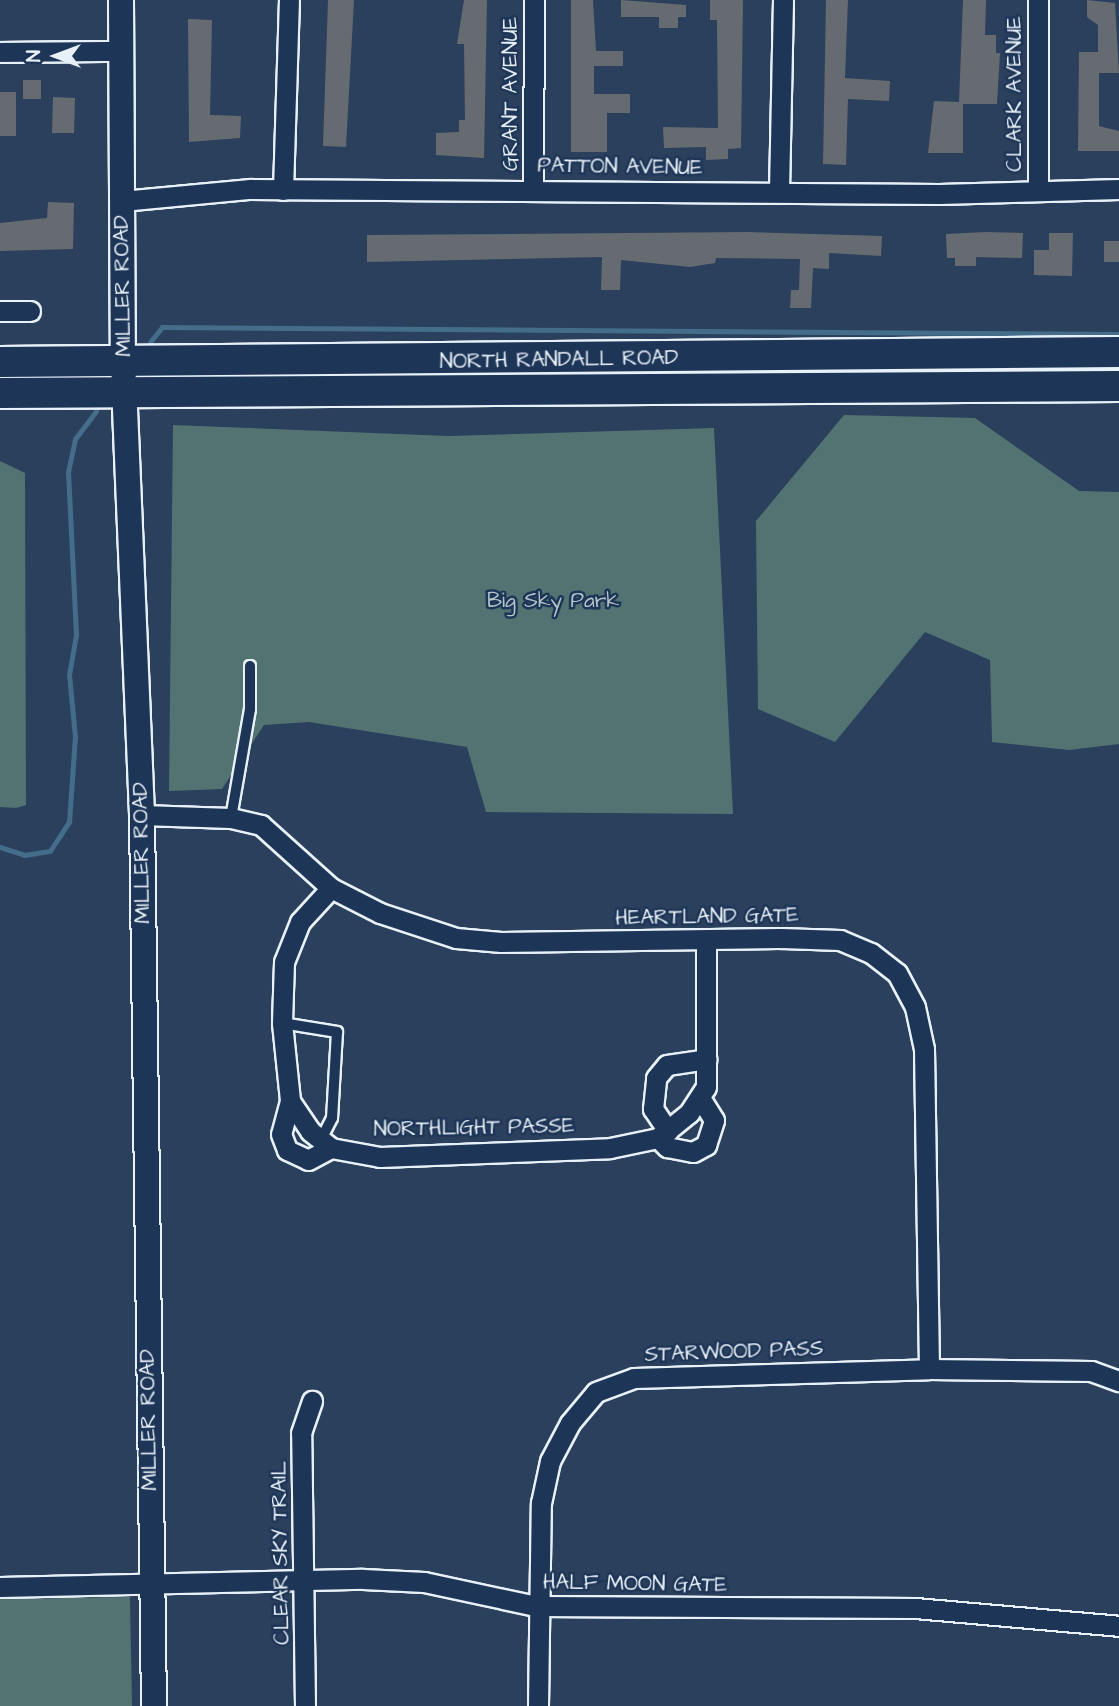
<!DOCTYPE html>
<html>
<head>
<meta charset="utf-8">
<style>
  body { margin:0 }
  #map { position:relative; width:1119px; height:1706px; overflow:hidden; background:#2b405c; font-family:"Architects Daughter",sans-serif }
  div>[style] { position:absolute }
  .green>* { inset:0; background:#537372 }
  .stream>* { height:5px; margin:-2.5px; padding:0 2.5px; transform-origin:2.5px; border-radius:2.5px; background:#436d8b }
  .building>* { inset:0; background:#656b70 }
  .roads { filter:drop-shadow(2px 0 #e8f1f8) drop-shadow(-2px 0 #e8f1f8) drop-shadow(0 2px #e8f1f8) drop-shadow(0 -2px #e8f1f8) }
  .service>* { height:10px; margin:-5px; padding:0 5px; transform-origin:5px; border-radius:5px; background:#1d3557 }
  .minor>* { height:19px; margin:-9.5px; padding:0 9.5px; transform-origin:9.5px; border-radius:9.5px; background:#1d3557 }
  .tertiary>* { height:24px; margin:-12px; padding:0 12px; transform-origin:12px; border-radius:12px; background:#1d3557 }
  .primary>* { height:30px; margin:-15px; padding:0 15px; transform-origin:15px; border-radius:15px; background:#1d3557 }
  span { translate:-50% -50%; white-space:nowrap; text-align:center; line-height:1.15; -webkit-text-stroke:5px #1d3557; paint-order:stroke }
  .street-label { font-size:21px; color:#e8f1f8 }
  .park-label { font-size:21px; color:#b4c5c9 }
  .north { position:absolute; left:21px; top:21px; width:70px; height:70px; -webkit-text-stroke:5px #1d3557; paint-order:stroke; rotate:270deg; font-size:19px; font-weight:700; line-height:28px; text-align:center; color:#e8f1f8 }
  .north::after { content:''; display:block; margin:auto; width:24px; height:32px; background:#e8f1f8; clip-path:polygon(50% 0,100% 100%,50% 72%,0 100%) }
</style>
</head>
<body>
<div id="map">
  <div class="green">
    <i style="clip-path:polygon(844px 415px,975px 418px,1079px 491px,1119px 492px,1119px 744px,1069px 750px,992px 742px,990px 660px,925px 632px,835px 742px,758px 709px,756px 521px)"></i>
    <i style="clip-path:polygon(173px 425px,448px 436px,714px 428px,733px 814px,486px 812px,467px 747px,309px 722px,264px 725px,222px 789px,169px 791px)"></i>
    <i style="clip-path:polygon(0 461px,25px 473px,26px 805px,16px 808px,0 807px)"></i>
    <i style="clip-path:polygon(130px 1597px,132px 1706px,0 1706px,0 1599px)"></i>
  </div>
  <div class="stream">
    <i style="left:150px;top:342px;width:19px;rotate:-51deg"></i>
    <i style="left:162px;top:327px;width:957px;rotate:0.42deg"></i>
    <i style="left:0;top:847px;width:25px;rotate:18deg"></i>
    <i style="left:24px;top:855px;width:26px;rotate:-9deg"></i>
    <i style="left:50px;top:851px;width:35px;rotate:-57deg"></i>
    <i style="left:69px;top:822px;width:85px;rotate:-86deg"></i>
    <i style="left:75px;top:737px;width:62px;rotate:-95.5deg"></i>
    <i style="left:69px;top:675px;width:41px;rotate:-80.1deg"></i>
    <i style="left:76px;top:635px;width:163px;rotate:-92.8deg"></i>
    <i style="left:68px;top:472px;width:34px;rotate:-78deg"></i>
    <i style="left:75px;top:439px;width:35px;rotate:-53deg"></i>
  </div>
  <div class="building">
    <i style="clip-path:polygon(328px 0,354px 0,346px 147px,323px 146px)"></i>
    <i style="clip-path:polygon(464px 0,487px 0,484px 158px,436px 155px,436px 133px,459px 132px,459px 120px,465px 120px,464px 44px,457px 44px)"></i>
    <i style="clip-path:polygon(571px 0,593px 0,596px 51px,623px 51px,623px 66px,594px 66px,594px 94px,630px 94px,630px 113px,607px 113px,607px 152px,571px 152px)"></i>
    <i style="clip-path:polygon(621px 0,686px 5px,686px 17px,678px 17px,678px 28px,659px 28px,659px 17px,621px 17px)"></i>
    <i style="clip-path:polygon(710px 0,743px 0,741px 148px,728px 149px,728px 159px,706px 160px,706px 147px,664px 148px,663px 127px,718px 128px,717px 20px,710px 20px)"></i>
    <i style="clip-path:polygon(826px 0,848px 0,845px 78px,890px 81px,889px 101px,848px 99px,846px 165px,823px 164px)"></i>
    <i style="clip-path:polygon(963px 0,986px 0,985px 35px,996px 35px,996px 53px,1000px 53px,997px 104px,963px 104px,963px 153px,928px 153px,934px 101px,959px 102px)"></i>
    <i style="clip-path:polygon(1087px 0,1115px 3px,1119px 73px,1099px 73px,1099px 126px,1119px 131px,1119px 151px,1078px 151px,1079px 52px,1098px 52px,1098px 25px,1087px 17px)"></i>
    <i style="clip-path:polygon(188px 19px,212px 20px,210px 115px,241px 116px,240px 138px,189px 142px)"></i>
    <i style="clip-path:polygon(23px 80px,41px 80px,41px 99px,23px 99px)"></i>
    <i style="clip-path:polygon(0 92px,16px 92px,16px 136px,0 136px)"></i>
    <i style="clip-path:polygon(53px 97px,75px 98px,74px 133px,52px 133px)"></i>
    <i style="clip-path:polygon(48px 202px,74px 203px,73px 249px,0 251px,0 223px,47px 218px)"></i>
    <i style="clip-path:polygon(749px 232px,882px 236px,881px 256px,829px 253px,829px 269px,813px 268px,811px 308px,790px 308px,791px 290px,799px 290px,800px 259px,716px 258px,715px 263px,690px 267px,621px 260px,620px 290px,601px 290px,602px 257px,367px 262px,367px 235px)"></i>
    <i style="clip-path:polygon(986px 232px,1023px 233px,1022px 258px,976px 257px,976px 266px,955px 266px,955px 258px,947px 258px,946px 234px)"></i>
    <i style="clip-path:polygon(1049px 233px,1073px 233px,1072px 276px,1034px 275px,1034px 250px,1049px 250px)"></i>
    <i style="clip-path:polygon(1104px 241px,1119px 241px,1119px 262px,1104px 262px)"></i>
  </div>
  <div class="roads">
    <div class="service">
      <i style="left:231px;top:818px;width:111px;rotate:-80.1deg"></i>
      <i style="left:250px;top:709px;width:43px;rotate:-90deg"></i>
      <i style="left:282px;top:1023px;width:56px;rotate:9.3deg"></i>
      <i style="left:337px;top:1032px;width:86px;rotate:93.3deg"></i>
      <i style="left:332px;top:1118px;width:25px;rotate:117deg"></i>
    </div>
    <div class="minor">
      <i style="left:0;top:52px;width:121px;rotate:-0.5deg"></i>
      <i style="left:533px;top:188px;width:188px;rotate:-89.7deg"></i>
      <i style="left:1038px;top:189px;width:189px;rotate:-90deg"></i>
      <i style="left:283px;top:190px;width:190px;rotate:-88.2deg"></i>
      <i style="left:779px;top:191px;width:191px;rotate:-88.8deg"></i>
      <i style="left:122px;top:201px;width:129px;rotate:-5.4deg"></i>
      <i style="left:250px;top:189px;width:689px;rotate:0.42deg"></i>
      <i style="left:939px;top:194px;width:180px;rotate:-1.6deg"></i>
      <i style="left:0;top:311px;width:30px"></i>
      <i style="left:142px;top:815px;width:89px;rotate:1.9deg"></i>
      <i style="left:231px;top:818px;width:31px;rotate:13deg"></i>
      <i style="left:261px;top:825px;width:94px;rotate:42deg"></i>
      <i style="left:331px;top:888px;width:55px;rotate:27deg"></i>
      <i style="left:380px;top:913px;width:80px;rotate:18.2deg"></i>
      <i style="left:456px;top:938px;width:45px;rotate:5.1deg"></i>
      <i style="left:501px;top:942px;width:278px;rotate:-0.8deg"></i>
      <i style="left:779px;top:938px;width:61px;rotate:1.9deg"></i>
      <i style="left:840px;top:940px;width:34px;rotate:23deg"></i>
      <i style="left:871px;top:953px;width:33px;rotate:38deg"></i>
      <i style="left:897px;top:973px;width:38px;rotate:62deg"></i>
      <i style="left:915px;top:1007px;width:43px;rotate:77.9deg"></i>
      <i style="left:924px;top:1049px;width:320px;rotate:89.1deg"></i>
      <i style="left:331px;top:888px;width:46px;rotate:132.4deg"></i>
      <i style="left:300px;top:922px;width:43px;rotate:111.8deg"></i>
      <i style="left:284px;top:962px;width:61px;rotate:91.9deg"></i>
      <i style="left:282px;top:1023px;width:78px;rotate:84.1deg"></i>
      <i style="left:290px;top:1101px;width:36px;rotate:56deg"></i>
      <i style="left:310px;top:1131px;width:27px;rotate:39deg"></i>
      <i style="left:331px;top:1148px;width:50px;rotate:10.4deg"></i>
      <i style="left:380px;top:1157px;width:230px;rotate:-2.2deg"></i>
      <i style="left:610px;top:1148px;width:49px;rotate:-11.8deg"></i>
      <i style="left:658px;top:1138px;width:13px;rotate:45deg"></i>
      <i style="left:667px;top:1147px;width:26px;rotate:11deg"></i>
      <i style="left:693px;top:1152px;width:15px;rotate:-28deg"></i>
      <i style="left:706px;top:1145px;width:26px;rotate:-72deg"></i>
      <i style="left:714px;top:1120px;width:26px;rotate:-122deg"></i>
      <i style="left:290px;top:1101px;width:34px;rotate:105deg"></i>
      <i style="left:281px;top:1134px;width:17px;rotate:69deg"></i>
      <i style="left:287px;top:1150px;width:23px;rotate:25deg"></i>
      <i style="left:308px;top:1160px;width:26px;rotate:-28deg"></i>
      <i style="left:668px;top:1131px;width:27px;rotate:-124deg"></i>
      <i style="left:653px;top:1109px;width:31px;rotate:-84deg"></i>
      <i style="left:656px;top:1078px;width:17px;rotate:-50deg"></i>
      <i style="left:667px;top:1065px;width:40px;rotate:-8.5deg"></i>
      <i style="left:658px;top:1138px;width:40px;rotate:-39deg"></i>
      <i style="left:689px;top:1113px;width:31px;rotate:-57deg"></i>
      <i style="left:706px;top:1087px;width:147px;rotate:-90deg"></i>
      <i style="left:0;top:1587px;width:363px;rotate:-1.3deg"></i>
      <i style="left:363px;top:1579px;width:61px;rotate:2.8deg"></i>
      <i style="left:424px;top:1582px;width:115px;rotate:12.1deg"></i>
      <i style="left:536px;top:1606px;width:379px;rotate:0.3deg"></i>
      <i style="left:915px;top:1608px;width:205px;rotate:5deg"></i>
      <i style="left:305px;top:1706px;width:273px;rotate:-90.8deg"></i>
      <i style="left:301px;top:1433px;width:34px;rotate:-71deg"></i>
      <i style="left:538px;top:1706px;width:203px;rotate:-89.2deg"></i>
      <i style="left:541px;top:1503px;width:43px;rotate:-77.9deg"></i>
      <i style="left:550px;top:1461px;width:43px;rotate:-62.2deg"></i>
      <i style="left:570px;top:1423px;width:40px;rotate:-50deg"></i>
      <i style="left:596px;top:1392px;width:40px;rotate:-20.2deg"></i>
      <i style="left:634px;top:1378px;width:295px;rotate:-1.7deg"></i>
      <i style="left:929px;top:1369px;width:162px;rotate:0.7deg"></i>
      <i style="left:1091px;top:1371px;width:30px;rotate:20deg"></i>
    </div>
    <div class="tertiary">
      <i style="left:121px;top:0;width:361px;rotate:89.7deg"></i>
      <i style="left:123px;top:361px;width:454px;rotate:87.6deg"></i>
      <i style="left:142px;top:815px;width:891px;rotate:89.23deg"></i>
    </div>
    <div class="primary">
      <i style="left:0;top:362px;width:1119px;rotate:-0.51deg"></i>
      <i style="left:0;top:393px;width:1119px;rotate:-0.36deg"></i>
    </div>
  </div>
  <div class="street-label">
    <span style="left:511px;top:94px;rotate:-90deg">GRANT AVENUE</span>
    <span style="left:1015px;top:94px;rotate:-90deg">CLARK AVENUE</span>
    <span style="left:620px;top:167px;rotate:1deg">PATTON AVENUE</span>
    <span style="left:123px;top:286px;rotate:-91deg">MILLER ROAD</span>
    <span style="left:559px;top:360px;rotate:-1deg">NORTH RANDALL ROAD</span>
    <span style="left:142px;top:853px;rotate:-91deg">MILLER ROAD</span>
    <span style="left:707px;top:917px;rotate:-1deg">HEARTLAND GATE</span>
    <span style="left:474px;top:1128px;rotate:-1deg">NORTHLIGHT PASSE</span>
    <span style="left:734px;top:1352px;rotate:-2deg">STARWOOD PASS</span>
    <span style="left:149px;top:1420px;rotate:-91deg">MILLER ROAD</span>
    <span style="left:281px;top:1553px;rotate:-91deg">CLEAR SKY TRAIL</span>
    <span style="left:635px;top:1584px;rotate:1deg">HALF MOON GATE</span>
  </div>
  <div class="park-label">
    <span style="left:553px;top:601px">Big Sky Park</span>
  </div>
  <div class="north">N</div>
</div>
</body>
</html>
